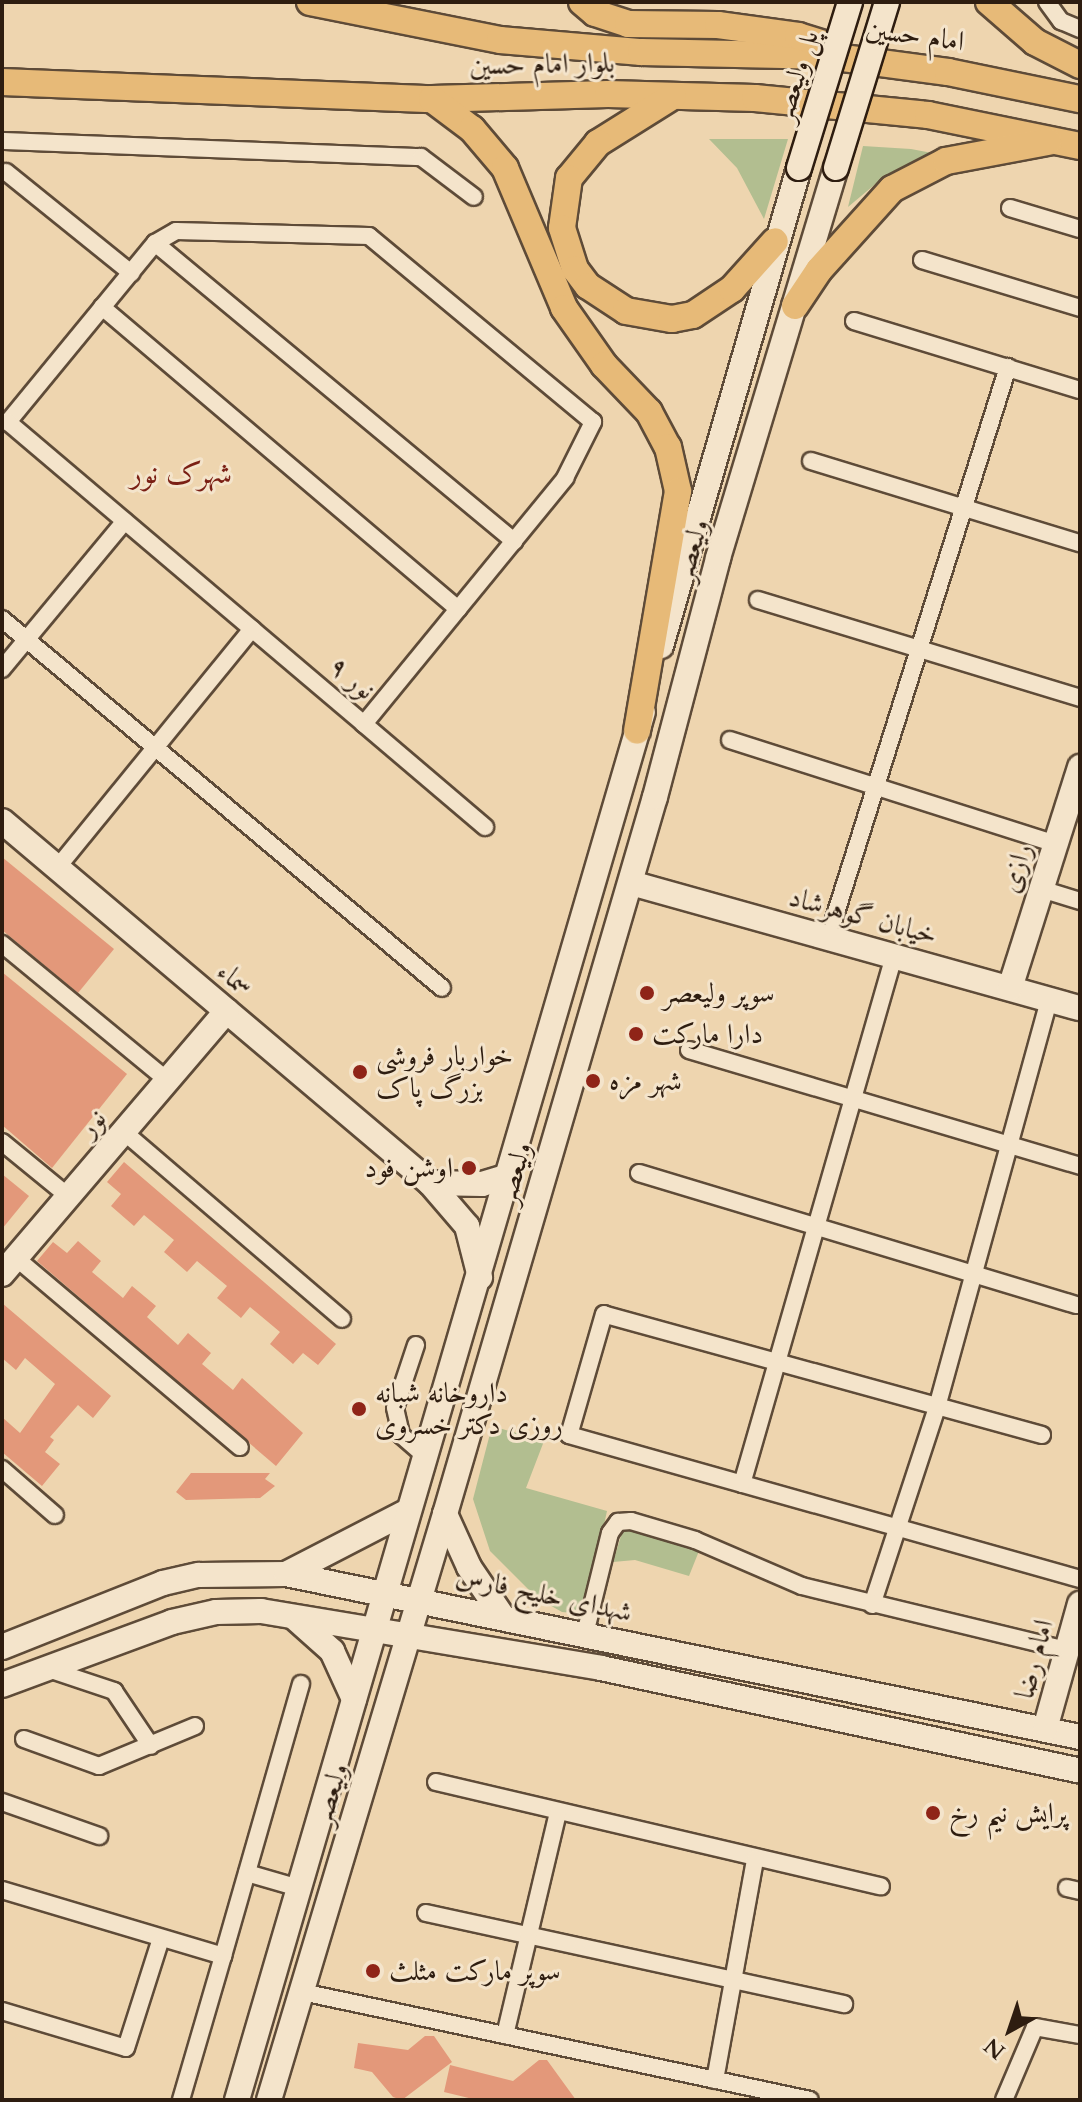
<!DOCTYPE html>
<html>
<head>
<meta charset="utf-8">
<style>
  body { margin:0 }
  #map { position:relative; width:1082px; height:2102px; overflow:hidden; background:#eed5af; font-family:Cardo,Amiri,serif }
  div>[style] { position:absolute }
  .green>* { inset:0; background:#b2be90 }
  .building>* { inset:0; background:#e3987a }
  .roads { filter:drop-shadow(2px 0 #5e4b38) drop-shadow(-2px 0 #5e4b38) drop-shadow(0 2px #5e4b38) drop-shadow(0 -2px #5e4b38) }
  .street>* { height:16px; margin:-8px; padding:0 8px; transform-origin:8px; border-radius:8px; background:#f4e4cb }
  .secondary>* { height:24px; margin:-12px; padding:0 12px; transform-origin:12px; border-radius:12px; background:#f4e4cb }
  .primary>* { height:26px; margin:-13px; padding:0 13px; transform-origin:13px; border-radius:13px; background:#e7ba78 }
  .bridges { filter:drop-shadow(2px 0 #2e1d10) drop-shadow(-2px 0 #2e1d10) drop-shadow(0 2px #2e1d10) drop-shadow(0 -2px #2e1d10) }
  .secondary-bridge>* { height:24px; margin:-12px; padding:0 12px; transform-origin:12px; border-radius:12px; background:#f4e4cb }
  .dots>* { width:22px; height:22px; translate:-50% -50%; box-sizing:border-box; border:4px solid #f4e4cb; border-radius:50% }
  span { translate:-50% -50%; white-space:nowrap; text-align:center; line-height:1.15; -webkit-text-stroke:6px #f4e4cb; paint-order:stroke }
  .street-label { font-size:28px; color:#2e1d10 }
  .poi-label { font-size:28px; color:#2e1d10 }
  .left { translate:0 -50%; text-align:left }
  .right { translate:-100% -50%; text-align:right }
  .neighbourhood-label { font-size:30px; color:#7a1f14 }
  .frame { position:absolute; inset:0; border:4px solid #2e1d10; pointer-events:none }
  .north { position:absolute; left:970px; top:1990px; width:80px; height:80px; -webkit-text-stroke:6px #f4e4cb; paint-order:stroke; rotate:220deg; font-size:22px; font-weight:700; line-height:32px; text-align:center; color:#2e1d10 }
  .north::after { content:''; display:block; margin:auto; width:28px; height:36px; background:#2e1d10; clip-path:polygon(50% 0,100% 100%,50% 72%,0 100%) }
</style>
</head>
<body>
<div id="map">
  <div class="green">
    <i style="clip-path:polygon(709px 139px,788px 139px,764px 219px,737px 168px)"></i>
    <i style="clip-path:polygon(863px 146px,911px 149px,932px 153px,879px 181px,848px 207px)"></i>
    <i style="clip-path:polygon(492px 1426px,544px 1441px,526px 1488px,607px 1511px,585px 1614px,562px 1612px,537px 1598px,490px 1551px,473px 1499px)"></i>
    <i style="clip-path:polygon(624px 1526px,701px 1546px,689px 1576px,635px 1560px,613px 1562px)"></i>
  </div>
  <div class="building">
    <i style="clip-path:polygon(2px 857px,114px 949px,78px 993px,2px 930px)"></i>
    <i style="clip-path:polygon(2px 972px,127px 1074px,52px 1168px,2px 1125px)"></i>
    <i style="clip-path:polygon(124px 1162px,336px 1344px,318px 1365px,303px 1353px,293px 1364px,270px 1344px,280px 1332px,250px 1307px,241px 1318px,217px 1298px,227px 1286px,197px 1261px,187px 1272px,164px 1252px,174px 1240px,144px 1215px,134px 1226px,111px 1206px,121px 1194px,107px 1182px)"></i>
    <i style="clip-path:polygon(2px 1174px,29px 1196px,2px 1229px)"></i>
    <i style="clip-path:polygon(78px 1241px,101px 1261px,92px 1272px,123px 1298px,132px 1286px,156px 1306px,147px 1317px,178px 1345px,188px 1333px,211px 1353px,202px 1364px,233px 1390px,242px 1378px,303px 1433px,276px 1466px,37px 1261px,53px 1242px,67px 1253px)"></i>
    <i style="clip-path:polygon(2px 1303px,111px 1396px,93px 1418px,78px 1405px,50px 1437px,54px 1440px,45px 1452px,60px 1464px,42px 1486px,2px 1452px,2px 1417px,20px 1433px,55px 1384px,25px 1358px,16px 1370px,2px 1358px)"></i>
    <i style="clip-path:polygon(191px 1473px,270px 1473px,265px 1479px,275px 1486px,260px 1498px,186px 1500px,176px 1492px)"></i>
    <i style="clip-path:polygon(425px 2036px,434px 2036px,452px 2062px,402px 2100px,393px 2097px,372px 2072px,354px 2068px,358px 2043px,408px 2050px)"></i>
    <i style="clip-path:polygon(539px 2060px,547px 2060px,576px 2100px,477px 2100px,444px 2092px,450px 2065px,513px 2081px)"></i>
  </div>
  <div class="roads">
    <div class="street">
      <i style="left:1047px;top:2px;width:24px;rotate:54deg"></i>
      <i style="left:1061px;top:21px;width:21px;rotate:23deg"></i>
      <i style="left:2px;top:141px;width:419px;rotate:2.2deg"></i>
      <i style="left:421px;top:157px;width:66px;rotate:37deg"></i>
      <i style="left:6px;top:172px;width:161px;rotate:38.9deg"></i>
      <i style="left:1010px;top:208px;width:73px;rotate:16.7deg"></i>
      <i style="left:155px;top:243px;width:467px;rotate:39.7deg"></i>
      <i style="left:922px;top:260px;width:165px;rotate:16.9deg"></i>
      <i style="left:102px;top:307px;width:467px;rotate:40.3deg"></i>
      <i style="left:854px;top:321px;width:236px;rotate:17deg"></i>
      <i style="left:811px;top:461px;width:281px;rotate:17deg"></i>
      <i style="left:758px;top:600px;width:337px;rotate:16.9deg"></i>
      <i style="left:2px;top:619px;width:574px;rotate:39.98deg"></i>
      <i style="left:2px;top:669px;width:192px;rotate:-50.3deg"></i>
      <i style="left:364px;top:724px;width:318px;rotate:-50.7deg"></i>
      <i style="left:565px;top:478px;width:63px;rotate:-63.4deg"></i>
      <i style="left:593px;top:422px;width:291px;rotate:-140.3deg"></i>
      <i style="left:369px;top:236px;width:193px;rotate:-178.5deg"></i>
      <i style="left:176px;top:231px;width:24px;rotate:150deg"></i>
      <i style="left:155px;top:243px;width:232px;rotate:129.4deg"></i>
      <i style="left:8px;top:422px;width:320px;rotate:40.3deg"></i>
      <i style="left:252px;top:629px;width:147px;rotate:40.3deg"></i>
      <i style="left:364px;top:724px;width:159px;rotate:40.4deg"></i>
      <i style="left:730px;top:740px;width:342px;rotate:17.7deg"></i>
      <i style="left:57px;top:868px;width:308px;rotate:-50.8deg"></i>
      <i style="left:1041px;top:889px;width:41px;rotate:17.1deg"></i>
      <i style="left:833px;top:922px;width:582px;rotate:-72.5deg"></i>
      <i style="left:2px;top:944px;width:215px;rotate:39.5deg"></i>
      <i style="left:689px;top:1050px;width:408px;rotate:16.5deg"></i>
      <i style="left:124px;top:1132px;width:287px;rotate:40.6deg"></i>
      <i style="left:2px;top:1142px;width:85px;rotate:39.3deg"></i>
      <i style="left:639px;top:1173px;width:457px;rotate:16.8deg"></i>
      <i style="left:16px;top:1258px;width:293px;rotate:40.2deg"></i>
      <i style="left:416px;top:1345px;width:66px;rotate:108.4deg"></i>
      <i style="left:395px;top:1408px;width:28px;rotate:77deg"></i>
      <i style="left:401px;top:1435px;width:32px;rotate:41deg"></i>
      <i style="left:1042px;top:1435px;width:454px;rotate:-164.6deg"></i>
      <i style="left:604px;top:1314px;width:126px;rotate:106.1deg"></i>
      <i style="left:569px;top:1435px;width:531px;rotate:15.74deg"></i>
      <i style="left:2px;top:1469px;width:70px;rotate:41deg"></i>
      <i style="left:742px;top:1484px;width:549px;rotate:-73.94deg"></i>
      <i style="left:872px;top:1605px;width:208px;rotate:-71.8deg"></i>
      <i style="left:937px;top:1407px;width:423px;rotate:-74.6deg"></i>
      <i style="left:585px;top:1634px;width:104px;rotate:-76.1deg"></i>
      <i style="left:610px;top:1533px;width:14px;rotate:-54deg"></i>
      <i style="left:618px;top:1522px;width:13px;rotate:-4deg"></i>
      <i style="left:631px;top:1521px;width:67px;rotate:16.5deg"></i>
      <i style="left:695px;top:1540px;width:116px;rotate:23.3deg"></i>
      <i style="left:802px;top:1586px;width:272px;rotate:13.6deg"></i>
      <i style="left:48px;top:1669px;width:70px;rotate:18.4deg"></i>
      <i style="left:114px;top:1691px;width:66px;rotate:56.1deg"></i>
      <i style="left:24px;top:1739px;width:80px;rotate:19.8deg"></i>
      <i style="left:99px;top:1766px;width:104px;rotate:-22.6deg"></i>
      <i style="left:436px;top:1782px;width:457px;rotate:13.2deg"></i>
      <i style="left:2px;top:1802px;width:103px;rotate:19.3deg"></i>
      <i style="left:247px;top:1873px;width:54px;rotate:16.1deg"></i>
      <i style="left:1067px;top:1888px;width:13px;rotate:13deg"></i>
      <i style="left:2px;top:1890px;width:231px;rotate:16.6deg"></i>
      <i style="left:223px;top:1956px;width:150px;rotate:106.3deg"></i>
      <i style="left:426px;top:1913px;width:428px;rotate:12.3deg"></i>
      <i style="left:223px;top:1956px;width:283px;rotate:-74deg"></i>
      <i style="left:302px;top:1992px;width:519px;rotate:12deg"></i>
      <i style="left:2px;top:2011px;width:129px;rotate:16.6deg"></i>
      <i style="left:126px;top:2048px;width:115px;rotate:-72.3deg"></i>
      <i style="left:505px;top:2035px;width:229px;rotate:-76.6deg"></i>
      <i style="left:715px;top:2080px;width:225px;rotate:-79.7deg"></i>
      <i style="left:1004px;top:2100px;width:79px;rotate:-67deg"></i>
      <i style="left:1035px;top:2027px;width:46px;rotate:10.1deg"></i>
    </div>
    <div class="secondary">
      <i style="left:661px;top:646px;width:498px;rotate:-73.9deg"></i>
      <i style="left:2px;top:821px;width:561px;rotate:40.22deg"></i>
      <i style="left:430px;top:1183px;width:57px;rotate:49.3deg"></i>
      <i style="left:467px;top:1226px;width:53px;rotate:75.7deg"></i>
      <i style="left:631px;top:883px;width:466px;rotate:15.6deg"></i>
      <i style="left:1010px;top:988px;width:232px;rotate:-72.4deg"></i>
      <i style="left:430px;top:1183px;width:52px;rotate:1.1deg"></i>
      <i style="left:482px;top:1184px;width:27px;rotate:-17deg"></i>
      <i style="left:2px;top:1274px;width:346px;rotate:-49.5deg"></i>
      <i style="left:445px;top:1514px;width:58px;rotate:65.6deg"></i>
      <i style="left:469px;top:1567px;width:60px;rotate:55.8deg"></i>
      <i style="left:286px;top:1574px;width:137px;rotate:-27.3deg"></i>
      <i style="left:295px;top:1618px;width:50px;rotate:41.7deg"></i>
      <i style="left:332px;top:1651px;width:53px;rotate:65.4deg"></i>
      <i style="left:2px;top:1647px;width:173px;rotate:-21.7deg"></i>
      <i style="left:163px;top:1583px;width:37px;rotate:-13deg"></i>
      <i style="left:199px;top:1575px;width:87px;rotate:-0.7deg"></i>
      <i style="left:286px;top:1574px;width:811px;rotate:11.6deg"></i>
      <i style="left:2px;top:1685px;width:181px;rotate:-20.3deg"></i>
      <i style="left:172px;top:1622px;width:45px;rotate:-12.8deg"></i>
      <i style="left:216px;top:1612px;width:45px;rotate:-1.3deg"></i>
      <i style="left:261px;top:1611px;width:345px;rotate:9.5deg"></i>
      <i style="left:601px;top:1668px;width:490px;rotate:12.1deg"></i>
      <i style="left:1045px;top:1729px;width:130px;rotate:-74.4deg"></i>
      <i style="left:237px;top:2100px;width:1446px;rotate:-73.7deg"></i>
      <i style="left:269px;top:2100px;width:612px;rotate:-73.28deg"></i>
      <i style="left:445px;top:1514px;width:747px;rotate:-73.68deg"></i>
      <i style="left:655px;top:797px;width:247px;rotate:-75.2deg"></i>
      <i style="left:718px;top:558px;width:407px;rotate:-73.2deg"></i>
    </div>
    <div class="primary">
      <i style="left:310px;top:2px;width:194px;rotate:11.3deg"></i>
      <i style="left:500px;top:40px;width:142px;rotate:4.9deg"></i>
      <i style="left:641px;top:52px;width:187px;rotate:1.2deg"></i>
      <i style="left:828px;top:56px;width:121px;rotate:7.6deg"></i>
      <i style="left:948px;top:72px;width:135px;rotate:11.6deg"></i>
      <i style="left:582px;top:2px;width:17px;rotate:40deg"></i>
      <i style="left:595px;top:13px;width:35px;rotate:18deg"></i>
      <i style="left:628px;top:24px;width:90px;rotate:0.6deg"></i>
      <i style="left:718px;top:25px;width:81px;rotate:7.8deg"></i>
      <i style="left:798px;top:36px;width:38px;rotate:17deg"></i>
      <i style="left:989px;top:2px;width:61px;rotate:41deg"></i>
      <i style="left:1035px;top:42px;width:51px;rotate:27.1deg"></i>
      <i style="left:2px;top:82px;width:430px;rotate:2.3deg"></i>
      <i style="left:432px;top:99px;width:176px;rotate:-1.6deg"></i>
      <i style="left:608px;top:94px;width:147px;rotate:1.6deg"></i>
      <i style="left:755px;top:98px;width:174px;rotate:5.6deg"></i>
      <i style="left:928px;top:115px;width:155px;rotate:11.5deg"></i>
      <i style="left:673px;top:96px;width:89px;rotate:147.9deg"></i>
      <i style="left:598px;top:143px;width:45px;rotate:129.6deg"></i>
      <i style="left:569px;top:178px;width:50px;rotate:98deg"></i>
      <i style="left:562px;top:228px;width:43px;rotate:72.4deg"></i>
      <i style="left:575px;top:269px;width:21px;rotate:53deg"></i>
      <i style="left:588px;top:286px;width:45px;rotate:33.3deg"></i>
      <i style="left:626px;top:311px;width:47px;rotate:9.9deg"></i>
      <i style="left:672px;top:319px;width:21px;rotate:-11deg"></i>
      <i style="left:693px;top:315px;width:47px;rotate:-33.7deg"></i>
      <i style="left:732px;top:289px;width:64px;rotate:-48.1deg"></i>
      <i style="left:432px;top:99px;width:50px;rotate:36.9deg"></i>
      <i style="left:472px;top:129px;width:51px;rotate:49.8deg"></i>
      <i style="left:505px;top:168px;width:152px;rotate:67.1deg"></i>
      <i style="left:564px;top:308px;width:70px;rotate:54.9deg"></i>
      <i style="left:604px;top:365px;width:65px;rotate:46.2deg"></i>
      <i style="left:649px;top:412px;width:40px;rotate:62deg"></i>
      <i style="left:668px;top:447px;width:45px;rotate:77.2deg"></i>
      <i style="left:678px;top:491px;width:243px;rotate:99.7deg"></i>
      <i style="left:795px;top:306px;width:43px;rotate:-56.3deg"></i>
      <i style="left:819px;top:270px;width:109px;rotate:-48deg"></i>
      <i style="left:892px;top:189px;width:61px;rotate:-27.4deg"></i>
      <i style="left:946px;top:161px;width:104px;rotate:-10.6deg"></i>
    </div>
  </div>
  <div class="bridges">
    <div class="secondary-bridge">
      <i style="left:799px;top:168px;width:174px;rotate:-72.9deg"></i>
      <i style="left:836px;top:168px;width:174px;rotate:-72.9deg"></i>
    </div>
  </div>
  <div class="dots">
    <i style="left:647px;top:993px;background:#8f2418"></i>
    <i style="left:636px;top:1034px;background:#8f2418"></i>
    <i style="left:360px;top:1072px;background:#8f2418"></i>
    <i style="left:593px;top:1081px;background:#8f2418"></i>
    <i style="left:469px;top:1168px;background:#8f2418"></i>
    <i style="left:359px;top:1409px;background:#8f2418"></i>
    <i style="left:933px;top:1813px;background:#8f2418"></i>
    <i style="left:373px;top:1971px;background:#8f2418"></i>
  </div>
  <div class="street-label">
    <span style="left:915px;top:35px;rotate:8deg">امام حسین</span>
    <span style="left:542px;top:64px;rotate:-1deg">بلوار امام حسین</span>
    <span style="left:796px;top:76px;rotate:-73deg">پل ولیعصر</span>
    <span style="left:691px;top:550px;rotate:-74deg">ولیعصر</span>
    <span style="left:352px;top:678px;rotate:39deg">نور ۹</span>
    <span style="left:1016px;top:868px;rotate:-72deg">رازی</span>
    <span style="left:863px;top:916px;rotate:15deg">خیابان گوهرشاد</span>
    <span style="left:235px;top:979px;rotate:40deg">سماء</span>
    <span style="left:92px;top:1123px;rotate:-49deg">نور</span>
    <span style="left:514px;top:1173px;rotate:-74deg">ولیعصر</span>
    <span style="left:544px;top:1594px;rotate:12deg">شهدای خلیج فارس</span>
    <span style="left:1034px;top:1659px;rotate:-75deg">امام رضا</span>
    <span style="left:330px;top:1794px;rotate:-73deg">ولیعصر</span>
  </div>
  <div class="poi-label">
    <span class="left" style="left:663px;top:993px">سوپر ولیعصر</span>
    <span class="left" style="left:652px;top:1034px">دارا مارکت</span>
    <span class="left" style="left:376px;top:1072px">خواربار فروشی<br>بزرگ پاک</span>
    <span class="left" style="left:609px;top:1081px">شهر مزه</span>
    <span class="right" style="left:453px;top:1168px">اوشن فود</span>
    <span class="left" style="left:375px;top:1409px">داروخانه شبانه<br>روزی دکتر خسروی</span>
    <span class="left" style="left:949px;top:1813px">پرایش نیم رخ</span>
    <span class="left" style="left:389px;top:1971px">سوپر مارکت مثلث</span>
  </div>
  <div class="neighbourhood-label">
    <span style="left:181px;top:474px">شهرک نور</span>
  </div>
  <div class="frame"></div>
  <div class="north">N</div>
</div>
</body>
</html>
